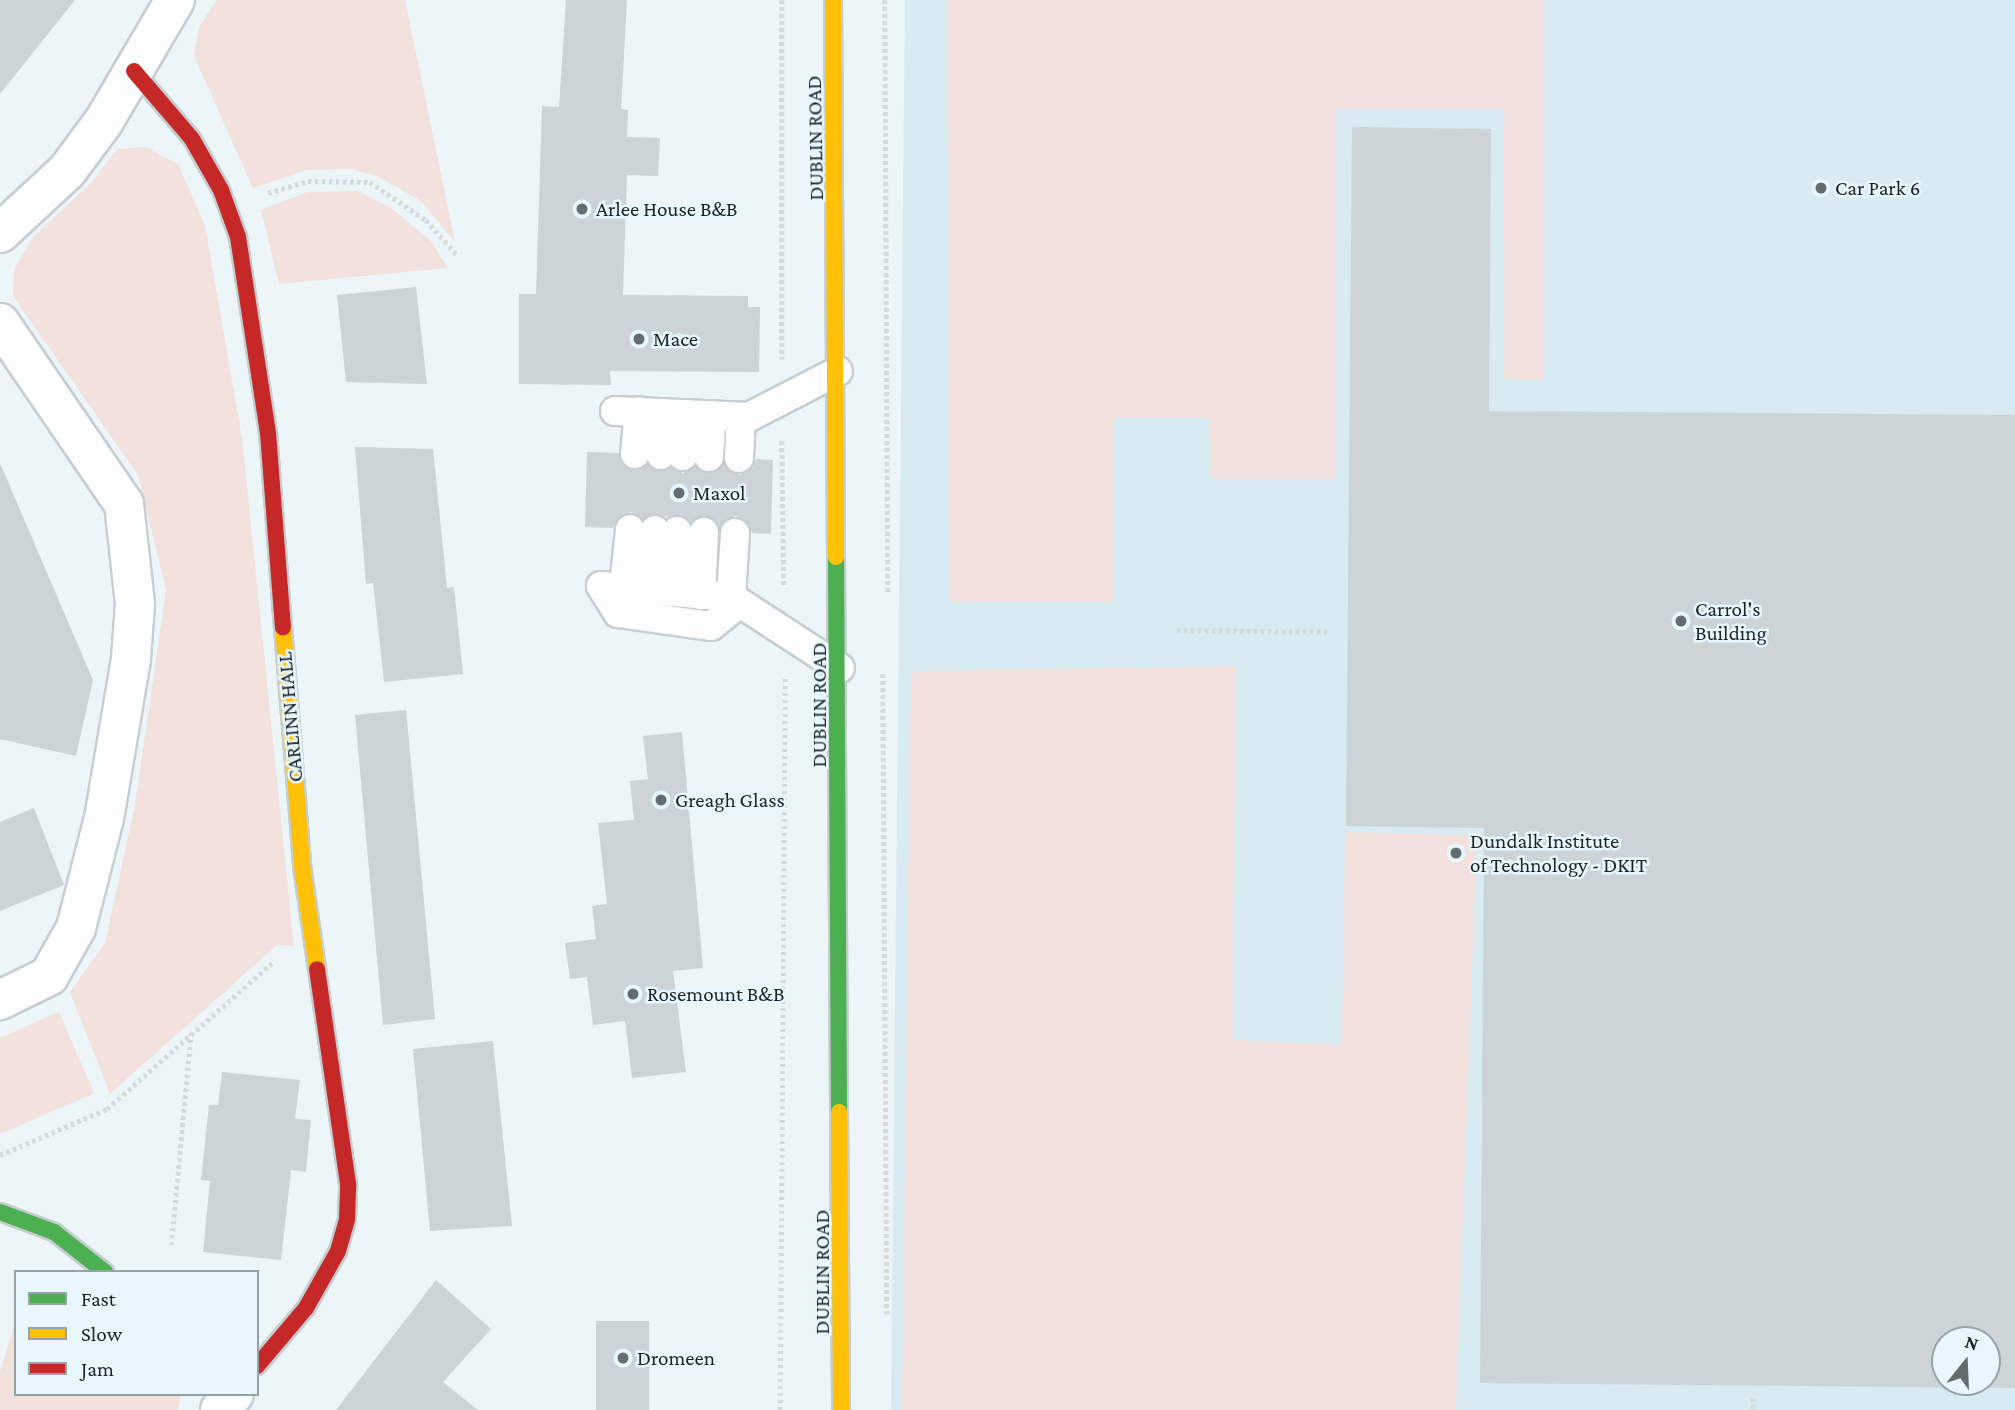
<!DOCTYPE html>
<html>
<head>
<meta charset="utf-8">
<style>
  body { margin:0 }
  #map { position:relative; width:2015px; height:1410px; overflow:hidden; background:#ecf5f8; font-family:"Crimson Pro",serif }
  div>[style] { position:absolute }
  .built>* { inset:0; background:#d8ebf2 }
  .green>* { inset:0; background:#f3e1dd }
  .building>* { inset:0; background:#ccd4d7 }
  .path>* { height:4.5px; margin-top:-2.25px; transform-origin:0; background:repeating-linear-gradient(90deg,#d7dadb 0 3.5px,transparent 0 7px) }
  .roads { filter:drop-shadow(2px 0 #c6ced1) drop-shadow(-2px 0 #c6ced1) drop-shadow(0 2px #c6ced1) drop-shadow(0 -2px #c6ced1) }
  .lane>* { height:28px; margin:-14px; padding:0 14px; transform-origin:14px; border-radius:14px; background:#fcfefe }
  .street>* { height:38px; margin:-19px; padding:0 19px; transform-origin:19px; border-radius:19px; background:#fcfefe }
  .fast>* { height:16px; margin:-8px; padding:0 8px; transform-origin:8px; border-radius:8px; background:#4caf50 }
  .slow>* { height:16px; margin:-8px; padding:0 8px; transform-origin:8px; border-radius:8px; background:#ffc107 }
  .jam>* { height:16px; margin:-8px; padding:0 8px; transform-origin:8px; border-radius:8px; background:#c62828 }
  .dots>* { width:19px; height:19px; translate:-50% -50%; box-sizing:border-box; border:4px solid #e7f7fd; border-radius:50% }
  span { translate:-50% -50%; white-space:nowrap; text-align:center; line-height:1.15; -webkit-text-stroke:5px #e7f7fd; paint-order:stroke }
  .street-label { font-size:21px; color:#1c2326 }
  .poi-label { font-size:21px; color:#1c2326 }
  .left { translate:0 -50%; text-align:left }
  .legend { position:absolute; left:14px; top:1270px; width:245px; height:126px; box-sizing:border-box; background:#e7f7fd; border:2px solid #96a2a7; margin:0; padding:9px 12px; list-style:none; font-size:21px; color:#1c2326 }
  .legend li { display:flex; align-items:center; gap:14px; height:35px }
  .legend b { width:35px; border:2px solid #96a2a7 }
  .north { position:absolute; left:1931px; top:1326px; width:70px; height:70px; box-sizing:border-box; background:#e7f7fd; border:2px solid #96a2a7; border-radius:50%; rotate:18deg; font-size:19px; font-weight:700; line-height:28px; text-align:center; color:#1c2326 }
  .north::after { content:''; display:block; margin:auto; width:24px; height:32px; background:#656c70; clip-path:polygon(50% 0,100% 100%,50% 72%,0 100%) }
</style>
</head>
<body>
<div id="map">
  <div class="built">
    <i style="clip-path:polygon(evenodd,905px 0,2015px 0,2015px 1410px,891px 1410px,905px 0,1945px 1340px,1987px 1340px,1987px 1382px,1945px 1382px,1945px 1340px)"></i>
  </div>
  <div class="green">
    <i style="clip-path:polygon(217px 0,405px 0,455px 242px,421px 201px,377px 176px,349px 169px,307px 170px,253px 188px,194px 56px,199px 27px)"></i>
    <i style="clip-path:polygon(948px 0,1543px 0,1544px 380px,1503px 379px,1503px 109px,1335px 109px,1335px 479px,1211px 479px,1210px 418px,1113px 418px,1113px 602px,949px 602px)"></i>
    <i style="clip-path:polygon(146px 147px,178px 164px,205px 225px,242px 438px,294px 946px,277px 945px,110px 1094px,70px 992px,105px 943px,135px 805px,166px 590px,138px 475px,13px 296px,14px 270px,32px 238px,91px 183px,117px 149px)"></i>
    <i style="clip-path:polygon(357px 191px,392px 209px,431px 241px,448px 268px,279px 284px,261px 210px,308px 192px)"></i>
    <i style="clip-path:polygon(1236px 666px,1233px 1040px,1342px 1045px,1345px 832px,1477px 835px,1456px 1410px,902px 1410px,911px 671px)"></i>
    <i style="clip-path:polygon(59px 1012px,94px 1093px,0 1134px,0 1038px)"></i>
    <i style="clip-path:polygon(16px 1319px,16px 1394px,181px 1394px,178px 1410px,0 1410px,0 1372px)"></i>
  </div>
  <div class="building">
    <i style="clip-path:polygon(0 0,75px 0,0 94px)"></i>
    <i style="clip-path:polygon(566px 0,627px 0,621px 109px,628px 110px,627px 137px,660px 138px,658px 176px,627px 175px,623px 295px,748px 296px,748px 307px,760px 307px,759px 372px,610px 371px,611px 385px,519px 384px,519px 294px,536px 294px,542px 106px,559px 107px)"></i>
    <i style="clip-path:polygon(evenodd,1352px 127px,1491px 129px,1489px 411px,2015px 415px,2015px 1388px,1480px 1383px,1484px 828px,1346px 826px,1352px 127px,1945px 1340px,1987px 1340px,1987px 1382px,1945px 1382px,1945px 1340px)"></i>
    <i style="clip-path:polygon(416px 287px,427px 384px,346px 382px,337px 295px)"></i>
    <i style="clip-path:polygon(355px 447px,433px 449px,447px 588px,454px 587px,463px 674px,384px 682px,373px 583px,366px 584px)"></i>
    <i style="clip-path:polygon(587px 452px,618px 453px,633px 470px,648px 464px,660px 471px,671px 467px,683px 473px,696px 466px,716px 472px,724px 464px,739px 475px,753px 468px,756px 459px,773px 460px,771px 534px,752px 533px,745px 520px,735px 516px,720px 528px,705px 516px,691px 522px,678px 515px,643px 519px,631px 512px,617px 519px,613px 528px,585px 527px)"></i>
    <i style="clip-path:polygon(0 463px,93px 680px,76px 756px,0 739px)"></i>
    <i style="clip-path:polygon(406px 710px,435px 1019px,383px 1025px,355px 715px)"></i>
    <i style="clip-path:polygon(682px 732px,703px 968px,673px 971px,686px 1072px,632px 1078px,625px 1021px,593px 1025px,587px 977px,570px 979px,565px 943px,596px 939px,592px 906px,607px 904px,598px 823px,634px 820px,630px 781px,648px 779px,643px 736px)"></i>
    <i style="clip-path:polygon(34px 808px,64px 885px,0 911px,0 822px)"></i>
    <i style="clip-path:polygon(493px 1041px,512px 1226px,430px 1231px,413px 1049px)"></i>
    <i style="clip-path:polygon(222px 1072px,300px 1080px,295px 1119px,311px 1120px,306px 1172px,291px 1170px,281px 1260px,203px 1252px,210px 1181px,201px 1180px,209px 1105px,218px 1105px)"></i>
    <i style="clip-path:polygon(436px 1280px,491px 1329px,443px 1382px,478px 1410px,336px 1410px)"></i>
    <i style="clip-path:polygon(596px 1321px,649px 1321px,649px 1410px,596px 1410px)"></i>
  </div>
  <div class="path">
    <i style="left:782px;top:0;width:359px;rotate:90deg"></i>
    <i style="left:885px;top:0;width:594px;rotate:89.71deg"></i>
    <i style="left:268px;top:193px;width:42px;rotate:-16.7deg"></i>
    <i style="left:308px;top:181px;width:62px;rotate:0.9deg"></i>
    <i style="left:370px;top:182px;width:68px;rotate:34.2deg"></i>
    <i style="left:426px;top:220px;width:47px;rotate:48.5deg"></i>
    <i style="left:782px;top:441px;width:146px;rotate:89.2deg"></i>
    <i style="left:1177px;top:630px;width:153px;rotate:0.7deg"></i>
    <i style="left:883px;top:674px;width:640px;rotate:89.64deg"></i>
    <i style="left:0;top:1155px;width:116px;rotate:-23.3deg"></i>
    <i style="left:107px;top:1109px;width:220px;rotate:-41.5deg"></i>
    <i style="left:171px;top:1245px;width:214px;rotate:-84.6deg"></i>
    <i style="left:1753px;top:1398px;width:12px;rotate:90deg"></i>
    <i style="left:780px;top:1410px;width:734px;rotate:-89.61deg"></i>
  </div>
  <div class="roads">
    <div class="lane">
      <i style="left:615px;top:411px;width:134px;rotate:2.6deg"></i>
      <i style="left:749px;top:417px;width:100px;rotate:-27.3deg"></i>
      <i style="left:635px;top:454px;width:43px;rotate:-84.7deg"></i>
      <i style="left:661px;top:455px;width:42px;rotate:-87.3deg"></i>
      <i style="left:683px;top:456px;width:42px;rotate:-87.3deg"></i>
      <i style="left:709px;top:457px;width:42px;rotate:-85.9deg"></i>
      <i style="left:739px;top:458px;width:41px;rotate:-87.2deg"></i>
      <i style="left:601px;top:586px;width:130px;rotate:4.8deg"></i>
      <i style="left:731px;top:597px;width:130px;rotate:33.1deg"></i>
      <i style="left:601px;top:586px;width:32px;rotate:58deg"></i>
      <i style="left:618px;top:613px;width:94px;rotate:8deg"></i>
      <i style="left:711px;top:626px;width:36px;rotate:-39deg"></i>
      <i style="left:624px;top:588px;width:59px;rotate:-84.2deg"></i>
      <i style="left:650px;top:591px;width:61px;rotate:-85.3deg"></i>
      <i style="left:674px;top:592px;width:61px;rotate:-87.2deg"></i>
      <i style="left:701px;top:595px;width:63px;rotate:-87.3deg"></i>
      <i style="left:731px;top:597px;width:64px;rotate:-86.4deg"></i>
    </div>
    <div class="street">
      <i style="left:0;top:233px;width:91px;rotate:-42.8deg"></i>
      <i style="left:67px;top:171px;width:62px;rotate:-53.5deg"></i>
      <i style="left:104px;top:121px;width:140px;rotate:-59.6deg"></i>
      <i style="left:0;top:323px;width:219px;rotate:55.6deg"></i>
      <i style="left:124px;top:504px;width:101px;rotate:83.7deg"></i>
      <i style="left:135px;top:604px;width:55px;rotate:94.2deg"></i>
      <i style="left:131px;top:659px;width:161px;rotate:99.6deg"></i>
      <i style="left:104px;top:818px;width:114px;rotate:104.3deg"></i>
      <i style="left:76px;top:928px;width:55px;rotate:119.4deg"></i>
      <i style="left:49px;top:976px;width:55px;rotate:153.9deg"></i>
      <i style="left:220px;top:1410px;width:21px;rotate:-49deg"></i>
    </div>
    <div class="fast">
      <i style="left:836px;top:557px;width:555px;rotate:89.69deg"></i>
      <i style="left:0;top:1212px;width:58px;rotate:20.3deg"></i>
      <i style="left:54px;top:1232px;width:65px;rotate:38.1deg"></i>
    </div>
    <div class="slow">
      <i style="left:833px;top:0;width:557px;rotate:89.69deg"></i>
      <i style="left:283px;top:627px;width:247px;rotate:85.4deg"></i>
      <i style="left:303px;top:873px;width:97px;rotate:81.7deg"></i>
      <i style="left:839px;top:1112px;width:298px;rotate:89.6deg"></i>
    </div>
    <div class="jam">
      <i style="left:134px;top:71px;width:89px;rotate:49.5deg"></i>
      <i style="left:192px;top:139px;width:59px;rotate:60.4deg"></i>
      <i style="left:221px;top:190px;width:50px;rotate:70.1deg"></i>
      <i style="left:238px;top:237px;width:198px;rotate:81.3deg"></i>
      <i style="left:268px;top:433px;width:195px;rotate:85.6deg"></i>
      <i style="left:257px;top:1366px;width:76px;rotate:-49.8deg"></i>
      <i style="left:306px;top:1308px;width:65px;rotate:-60.7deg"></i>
      <i style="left:338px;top:1251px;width:33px;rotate:-74deg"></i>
      <i style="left:347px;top:1219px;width:35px;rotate:-88deg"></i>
      <i style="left:348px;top:1184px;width:217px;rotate:-98.2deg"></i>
    </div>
  </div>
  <div class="dots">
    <i style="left:1821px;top:188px;background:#656c70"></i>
    <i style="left:582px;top:209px;background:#656c70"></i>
    <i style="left:639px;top:339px;background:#656c70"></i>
    <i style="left:679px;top:493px;background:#656c70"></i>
    <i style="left:1681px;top:621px;background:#656c70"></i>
    <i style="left:661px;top:800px;background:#656c70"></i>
    <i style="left:1456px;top:853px;background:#656c70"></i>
    <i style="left:633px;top:994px;background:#656c70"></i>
    <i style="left:623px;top:1358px;background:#656c70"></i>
  </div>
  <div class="street-label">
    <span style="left:815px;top:138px;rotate:-91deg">DUBLIN ROAD</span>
    <span style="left:819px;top:705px;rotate:-90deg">DUBLIN ROAD</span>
    <span style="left:290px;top:717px;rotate:-95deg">CARLINN HALL</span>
    <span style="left:822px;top:1272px;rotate:-90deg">DUBLIN ROAD</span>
  </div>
  <div class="poi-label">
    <span class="left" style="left:1835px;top:188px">Car Park 6</span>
    <span class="left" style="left:596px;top:209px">Arlee House B&amp;B</span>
    <span class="left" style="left:653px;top:339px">Mace</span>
    <span class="left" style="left:693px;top:493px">Maxol</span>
    <span class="left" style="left:1695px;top:621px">Carrol's<br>Building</span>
    <span class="left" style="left:675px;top:800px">Greagh Glass</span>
    <span class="left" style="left:1470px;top:853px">Dundalk Institute<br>of Technology - DKIT</span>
    <span class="left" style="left:647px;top:994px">Rosemount B&amp;B</span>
    <span class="left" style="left:637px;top:1358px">Dromeen</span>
  </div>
  <ul class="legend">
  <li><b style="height:9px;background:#4caf50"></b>Fast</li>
  <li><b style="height:9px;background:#ffc107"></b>Slow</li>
  <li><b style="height:9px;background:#c62828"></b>Jam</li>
  </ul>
  <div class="north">N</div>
</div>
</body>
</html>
